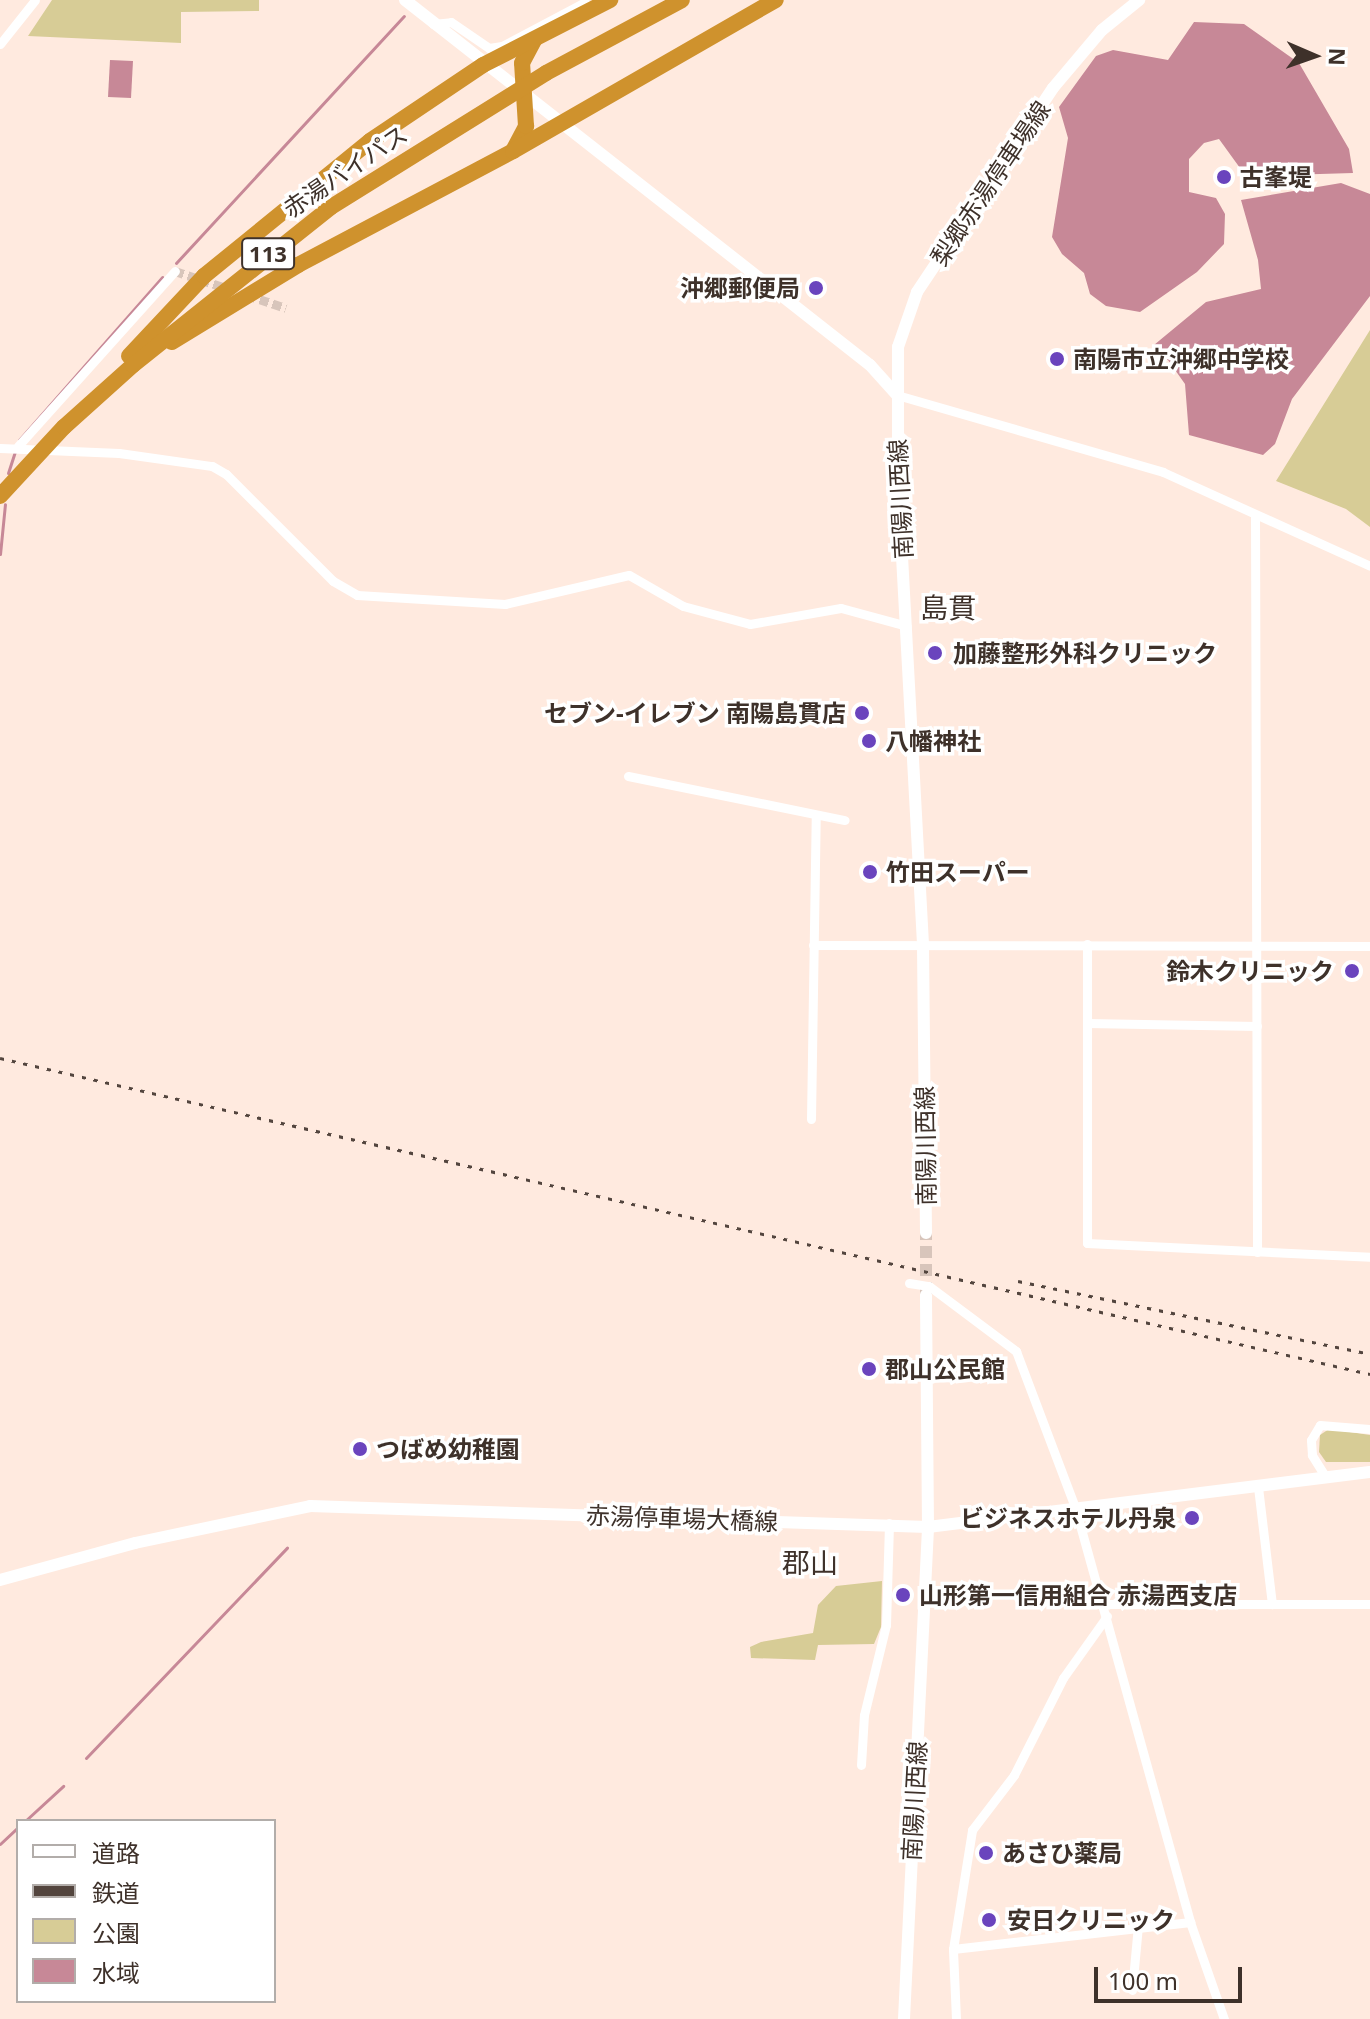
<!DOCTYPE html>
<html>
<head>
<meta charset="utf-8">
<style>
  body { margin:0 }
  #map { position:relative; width:1370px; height:2019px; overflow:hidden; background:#ffeadf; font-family:"Noto Sans","Noto Sans JP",sans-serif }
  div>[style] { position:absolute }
  .green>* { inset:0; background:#d7cc96 }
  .water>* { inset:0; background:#c78897 }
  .stream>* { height:3px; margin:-1.5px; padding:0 1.5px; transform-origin:1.5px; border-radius:1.5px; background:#c78897 }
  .street-tunnel>* { height:9px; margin-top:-4.5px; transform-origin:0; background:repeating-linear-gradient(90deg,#d8c5bb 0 9px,transparent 0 13.5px) }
  .secondary-tunnel>* { height:12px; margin-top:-6px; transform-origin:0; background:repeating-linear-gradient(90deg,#d8c5bb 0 12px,transparent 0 18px) }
  .street>* { height:9px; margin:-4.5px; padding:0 4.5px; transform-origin:4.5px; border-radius:4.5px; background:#fff }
  .secondary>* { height:12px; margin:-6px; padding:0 6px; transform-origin:6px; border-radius:6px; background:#fff }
  .highway>* { height:16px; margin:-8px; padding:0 8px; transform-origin:8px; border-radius:8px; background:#cf922d }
  .rail>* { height:3px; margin-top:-1.5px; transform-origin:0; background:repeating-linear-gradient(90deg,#53453e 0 4px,transparent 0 12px) }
  .dots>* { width:22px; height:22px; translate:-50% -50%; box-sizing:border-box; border:4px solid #fff; border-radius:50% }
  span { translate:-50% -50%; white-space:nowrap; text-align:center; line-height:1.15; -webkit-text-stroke:7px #fff; paint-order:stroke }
  .shield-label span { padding:2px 6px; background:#fff; border:2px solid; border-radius:6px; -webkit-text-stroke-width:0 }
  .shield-label { font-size:22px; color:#3e312a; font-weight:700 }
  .street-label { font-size:24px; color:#3e312a }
  .poi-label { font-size:24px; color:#3e312a; font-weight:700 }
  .left { translate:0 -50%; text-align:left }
  .right { translate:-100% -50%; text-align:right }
  .quarter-label { font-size:28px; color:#3e312a }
  .legend { position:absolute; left:16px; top:1819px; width:260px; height:184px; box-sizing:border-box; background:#fff; border:2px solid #b2adaa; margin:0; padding:10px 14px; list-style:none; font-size:24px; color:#3e312a }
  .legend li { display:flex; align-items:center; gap:16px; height:40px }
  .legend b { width:40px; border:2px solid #b2adaa }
  .north { position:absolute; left:1274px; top:16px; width:80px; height:80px; -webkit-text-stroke:6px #fff; paint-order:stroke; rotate:92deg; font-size:22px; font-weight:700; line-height:32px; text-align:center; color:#3e312a }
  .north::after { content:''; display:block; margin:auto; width:28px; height:36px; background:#3e312a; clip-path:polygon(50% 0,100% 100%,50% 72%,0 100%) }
  .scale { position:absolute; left:1094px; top:1967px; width:148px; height:36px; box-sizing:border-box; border:4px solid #3e312a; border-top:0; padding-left:10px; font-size:24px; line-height:28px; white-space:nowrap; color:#3e312a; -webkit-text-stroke:6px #fff; paint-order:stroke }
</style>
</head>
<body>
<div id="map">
  <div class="green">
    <i style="clip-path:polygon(52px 0,259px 0,259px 11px,181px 12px,181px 43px,28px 36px)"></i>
    <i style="clip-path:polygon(1370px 330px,1370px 527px,1346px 509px,1276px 481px)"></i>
    <i style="clip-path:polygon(1329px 1429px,1370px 1435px,1370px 1462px,1326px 1462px,1319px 1452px,1320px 1435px)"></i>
    <i style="clip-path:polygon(882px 1581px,881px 1627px,874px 1644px,818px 1645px,815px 1660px,751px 1658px,750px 1647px,761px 1642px,813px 1633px,818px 1605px,836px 1586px)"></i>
  </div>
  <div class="water">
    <i style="clip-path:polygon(1194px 22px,1244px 24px,1299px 63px,1349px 149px,1353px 173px,1254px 176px,1240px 168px,1219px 139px,1204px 143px,1189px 159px,1189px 192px,1216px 198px,1225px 214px,1224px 244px,1197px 272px,1140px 312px,1106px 306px,1090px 294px,1084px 273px,1062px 254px,1052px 237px,1068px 138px,1059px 107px,1096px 56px,1113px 50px,1168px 60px)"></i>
    <i style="clip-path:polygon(110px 60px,133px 61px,131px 98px,108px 97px)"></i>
    <i style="clip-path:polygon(1341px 183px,1370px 194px,1370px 296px,1292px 399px,1275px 444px,1263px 455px,1189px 435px,1185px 384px,1168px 360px,1157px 355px,1154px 345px,1206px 302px,1261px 289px,1258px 260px,1241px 200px)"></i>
  </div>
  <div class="stream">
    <i style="left:176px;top:263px;width:336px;rotate:-47.3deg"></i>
    <i style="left:19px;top:440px;width:217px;rotate:-48.7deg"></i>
    <i style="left:8px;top:473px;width:22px;rotate:-72deg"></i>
    <i style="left:0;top:554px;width:50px;rotate:-84.3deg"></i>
    <i style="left:86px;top:1758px;width:291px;rotate:-46.3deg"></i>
    <i style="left:25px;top:1821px;width:52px;rotate:-42.6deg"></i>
    <i style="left:0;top:1844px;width:25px;rotate:-43deg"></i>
  </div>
  <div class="street-tunnel">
    <i style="left:175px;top:271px;width:57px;rotate:18.4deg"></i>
    <i style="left:247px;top:295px;width:41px;rotate:18.4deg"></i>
  </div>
  <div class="secondary-tunnel">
    <i style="left:926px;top:1294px;width:61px;rotate:-90deg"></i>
  </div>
  <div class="street">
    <i style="left:433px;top:24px;width:18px;rotate:-6deg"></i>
    <i style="left:451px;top:22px;width:46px;rotate:34.4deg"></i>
    <i style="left:489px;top:48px;width:13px;rotate:-9deg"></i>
    <i style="left:502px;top:46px;width:94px;rotate:-27.9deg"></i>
    <i style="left:0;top:44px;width:56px;rotate:-51.5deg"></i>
    <i style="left:897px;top:395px;width:277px;rotate:16.1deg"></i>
    <i style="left:1163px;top:472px;width:227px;rotate:24.4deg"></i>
    <i style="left:18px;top:446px;width:235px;rotate:-48.1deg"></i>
    <i style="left:0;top:448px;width:119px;rotate:2.4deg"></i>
    <i style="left:119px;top:453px;width:94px;rotate:8deg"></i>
    <i style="left:212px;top:466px;width:16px;rotate:30deg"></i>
    <i style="left:226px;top:474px;width:151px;rotate:45deg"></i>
    <i style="left:333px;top:581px;width:28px;rotate:30deg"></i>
    <i style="left:357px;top:595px;width:148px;rotate:3.5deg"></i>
    <i style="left:505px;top:604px;width:127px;rotate:-13.2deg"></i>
    <i style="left:629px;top:575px;width:62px;rotate:29.9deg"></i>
    <i style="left:683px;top:606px;width:69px;rotate:15deg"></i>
    <i style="left:750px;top:624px;width:92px;rotate:-10deg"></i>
    <i style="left:841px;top:608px;width:68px;rotate:15.3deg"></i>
    <i style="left:1255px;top:515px;width:737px;rotate:89.84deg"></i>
    <i style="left:628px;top:776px;width:221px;rotate:11.5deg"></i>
    <i style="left:1087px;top:944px;width:299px;rotate:90deg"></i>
    <i style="left:1087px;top:1243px;width:283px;rotate:2.8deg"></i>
    <i style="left:813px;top:945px;width:557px;rotate:0.1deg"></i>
    <i style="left:1087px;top:1023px;width:170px;rotate:1deg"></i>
    <i style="left:811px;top:1119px;width:303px;rotate:-89.1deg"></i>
    <i style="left:909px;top:1283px;width:20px;rotate:9deg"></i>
    <i style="left:929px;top:1286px;width:109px;rotate:36.8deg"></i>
    <i style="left:1016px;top:1351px;width:167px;rotate:69.3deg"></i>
    <i style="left:1075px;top:1507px;width:431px;rotate:74.5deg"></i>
    <i style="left:1190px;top:1922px;width:103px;rotate:70.7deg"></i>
    <i style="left:1325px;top:1476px;width:25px;rotate:-122deg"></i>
    <i style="left:1312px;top:1455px;width:15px;rotate:-94deg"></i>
    <i style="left:1311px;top:1440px;width:17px;rotate:-59deg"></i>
    <i style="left:1320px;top:1425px;width:50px;rotate:4.6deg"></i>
    <i style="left:1258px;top:1487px;width:118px;rotate:83.2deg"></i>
    <i style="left:1104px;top:1604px;width:266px"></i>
    <i style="left:861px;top:1765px;width:50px;rotate:-86.6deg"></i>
    <i style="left:864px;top:1715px;width:93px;rotate:-76.3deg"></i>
    <i style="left:886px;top:1625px;width:102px;rotate:-88.3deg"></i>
    <i style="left:953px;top:1949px;width:239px;rotate:-6.5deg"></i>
    <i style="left:1132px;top:1990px;width:65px;rotate:-84.7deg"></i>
    <i style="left:956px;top:2019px;width:70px;rotate:-92.5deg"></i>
    <i style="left:953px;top:1949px;width:121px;rotate:-80.9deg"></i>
    <i style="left:972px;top:1830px;width:69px;rotate:-52.6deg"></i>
    <i style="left:1014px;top:1775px;width:109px;rotate:-63.2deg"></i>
    <i style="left:1063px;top:1678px;width:76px;rotate:-54.6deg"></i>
  </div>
  <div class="secondary">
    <i style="left:405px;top:0;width:591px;rotate:38.13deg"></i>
    <i style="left:870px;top:365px;width:40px;rotate:48deg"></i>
    <i style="left:926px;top:1233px;width:289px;rotate:-90.6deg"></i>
    <i style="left:923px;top:944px;width:467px;rotate:-93.1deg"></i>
    <i style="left:898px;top:478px;width:131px;rotate:-90deg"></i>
    <i style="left:898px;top:347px;width:58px;rotate:-70.9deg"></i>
    <i style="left:917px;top:292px;width:245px;rotate:-56.3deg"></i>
    <i style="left:1053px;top:88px;width:76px;rotate:-49.8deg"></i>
    <i style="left:1102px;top:30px;width:48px;rotate:-39deg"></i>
    <i style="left:0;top:1580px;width:140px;rotate:-15.3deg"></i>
    <i style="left:135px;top:1543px;width:179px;rotate:-11.9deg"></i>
    <i style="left:310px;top:1506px;width:618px;rotate:1.95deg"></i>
    <i style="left:928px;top:1527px;width:445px;rotate:-7.1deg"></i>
    <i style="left:904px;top:2019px;width:493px;rotate:-87.2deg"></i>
    <i style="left:928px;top:1527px;width:232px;rotate:-90.5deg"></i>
  </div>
  <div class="highway">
    <i style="left:514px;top:149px;width:26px;rotate:-62deg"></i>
    <i style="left:526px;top:126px;width:63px;rotate:-93.6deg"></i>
    <i style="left:522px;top:63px;width:26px;rotate:-62deg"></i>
    <i style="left:172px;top:342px;width:148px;rotate:-31.4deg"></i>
    <i style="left:298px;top:265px;width:243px;rotate:-27.9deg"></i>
    <i style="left:513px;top:151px;width:303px;rotate:-29.9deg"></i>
    <i style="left:129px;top:356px;width:110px;rotate:-46.8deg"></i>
    <i style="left:204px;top:276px;width:214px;rotate:-39.1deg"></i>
    <i style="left:370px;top:141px;width:136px;rotate:-33.9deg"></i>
    <i style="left:483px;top:65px;width:143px;rotate:-27.1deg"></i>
    <i style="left:0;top:496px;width:94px;rotate:-47.2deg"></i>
    <i style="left:64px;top:427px;width:93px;rotate:-41.9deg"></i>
    <i style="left:133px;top:365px;width:253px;rotate:-38.6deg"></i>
    <i style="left:331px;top:207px;width:253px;rotate:-31.9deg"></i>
    <i style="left:546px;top:73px;width:154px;rotate:-28.2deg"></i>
  </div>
  <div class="rail">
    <i style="left:0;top:1058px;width:1406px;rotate:12.99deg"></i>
    <i style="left:1018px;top:1281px;width:359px;rotate:11.7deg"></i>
  </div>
  <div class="dots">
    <i style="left:1224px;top:177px;background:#6a44bd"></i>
    <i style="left:816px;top:288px;background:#6a44bd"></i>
    <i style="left:1057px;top:359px;background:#6a44bd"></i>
    <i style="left:935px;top:653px;background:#6a44bd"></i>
    <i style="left:862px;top:713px;background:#6a44bd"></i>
    <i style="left:869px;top:741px;background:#6a44bd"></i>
    <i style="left:870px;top:872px;background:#6a44bd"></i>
    <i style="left:1352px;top:971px;background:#6a44bd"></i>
    <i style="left:869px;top:1369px;background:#6a44bd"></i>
    <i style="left:360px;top:1449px;background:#6a44bd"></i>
    <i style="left:1192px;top:1518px;background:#6a44bd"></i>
    <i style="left:903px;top:1595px;background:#6a44bd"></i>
    <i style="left:986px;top:1853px;background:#6a44bd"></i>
    <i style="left:989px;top:1920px;background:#6a44bd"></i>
  </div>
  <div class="shield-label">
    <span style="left:268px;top:254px">113</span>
  </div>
  <div class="street-label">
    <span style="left:345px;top:171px;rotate:-34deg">赤湯バイパス</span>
    <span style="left:990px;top:183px;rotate:-56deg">梨郷赤湯停車場線</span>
    <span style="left:900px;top:499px;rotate:-93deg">南陽川西線</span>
    <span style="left:925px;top:1146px;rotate:-91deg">南陽川西線</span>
    <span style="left:682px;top:1518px;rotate:2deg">赤湯停車場大橋線</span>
    <span style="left:914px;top:1801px;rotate:-87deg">南陽川西線</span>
  </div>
  <div class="poi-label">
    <span class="left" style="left:1240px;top:177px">古峯堤</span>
    <span class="right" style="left:800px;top:288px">沖郷郵便局</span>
    <span class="left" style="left:1073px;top:359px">南陽市立沖郷中学校</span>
    <span class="left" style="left:953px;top:653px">加藤整形外科クリニック</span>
    <span class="right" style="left:846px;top:713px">セブン-イレブン 南陽島貫店</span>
    <span class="left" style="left:885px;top:741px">八幡神社</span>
    <span class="left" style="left:886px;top:872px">竹田スーパー</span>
    <span class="right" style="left:1334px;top:971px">鈴木クリニック</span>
    <span class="left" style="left:885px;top:1369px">郡山公民館</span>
    <span class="left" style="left:376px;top:1449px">つばめ幼稚園</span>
    <span class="right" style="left:1176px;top:1518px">ビジネスホテル丹泉</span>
    <span class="left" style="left:919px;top:1595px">山形第一信用組合 赤湯西支店</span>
    <span class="left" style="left:1002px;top:1853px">あさひ薬局</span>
    <span class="left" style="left:1007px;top:1920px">安日クリニック</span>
  </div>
  <div class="quarter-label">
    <span style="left:948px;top:607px">島貫</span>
    <span style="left:810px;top:1562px">郡山</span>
  </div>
  <ul class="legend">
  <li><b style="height:10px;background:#fff"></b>道路</li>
  <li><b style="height:10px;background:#53453e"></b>鉄道</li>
  <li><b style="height:22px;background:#d7cc96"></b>公園</li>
  <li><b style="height:22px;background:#c78897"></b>水域</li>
  </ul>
  <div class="north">N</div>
  <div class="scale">100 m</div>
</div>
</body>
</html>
